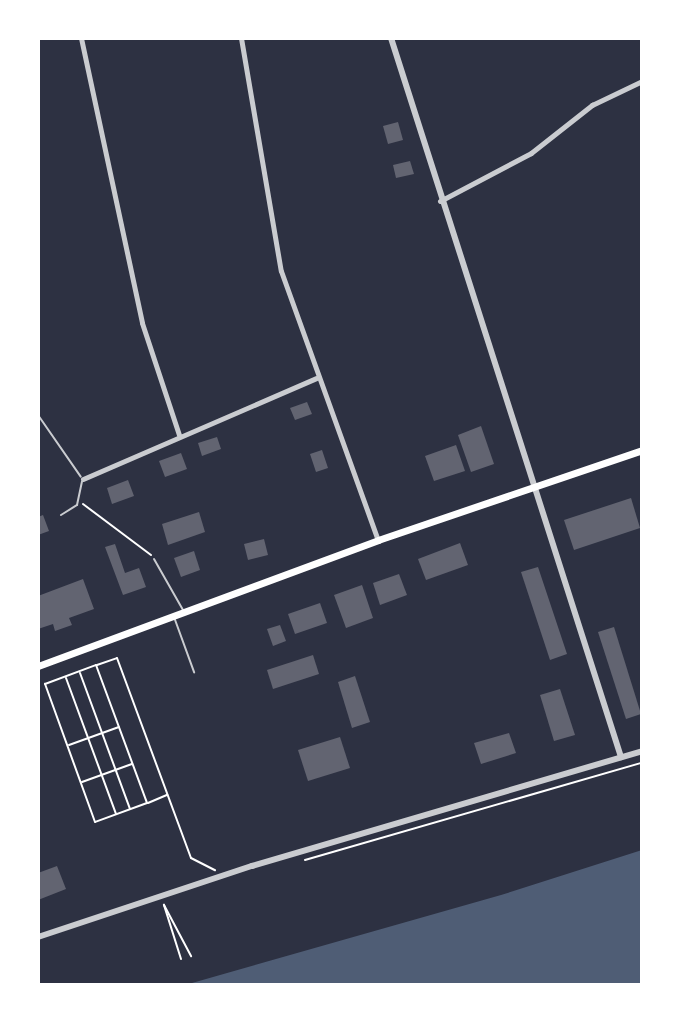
<!DOCTYPE html>
<html>
<head>
<meta charset="utf-8">
<style>
  body { margin:0 }
  #map { position:relative; width:680px; height:1023px; overflow:hidden; background:#2d3142; font-family:Bitter,serif }
  div>[style] { position:absolute }
  .water>* { inset:0; background:#4f5d75 }
  .building>* { inset:0; background:#626471 }
  .path>* { height:2px; margin:-1px; padding:0 1px; transform-origin:1px; border-radius:1px; background:#fff }
  .service>* { height:2px; margin:-1px; padding:0 1px; transform-origin:1px; border-radius:1px; background:#caccd0 }
  .minor>* { height:5px; margin:-2.5px; padding:0 2.5px; transform-origin:2.5px; border-radius:2.5px; background:#caccd0 }
  .tertiary>* { height:6px; margin:-3px; padding:0 3px; transform-origin:3px; border-radius:3px; background:#caccd0 }
  .secondary>* { height:7px; margin:-3.5px; padding:0 3.5px; transform-origin:3.5px; border-radius:3.5px; background:#fff }
  span { translate:-50% -50%; white-space:nowrap; text-align:center; line-height:1.15; -webkit-text-stroke:6px #fff; paint-order:stroke }
  .frame { position:absolute; inset:0; border:40px solid #fff; pointer-events:none }
</style>
</head>
<body>
<div id="map">
  <div class="water">
    <i style="clip-path:polygon(642px 850px,642px 985px,185px 985px,501px 895px)"></i>
  </div>
  <div class="building">
    <i style="clip-path:polygon(398px 122px,403px 140px,388px 144px,383px 126px)"></i>
    <i style="clip-path:polygon(410px 161px,414px 174px,396px 178px,393px 165px)"></i>
    <i style="clip-path:polygon(307px 402px,312px 414px,295px 420px,290px 408px)"></i>
    <i style="clip-path:polygon(481px 426px,494px 464px,471px 472px,458px 435px)"></i>
    <i style="clip-path:polygon(217px 437px,221px 449px,202px 456px,198px 443px)"></i>
    <i style="clip-path:polygon(456px 445px,465px 471px,434px 481px,425px 456px)"></i>
    <i style="clip-path:polygon(322px 450px,328px 468px,316px 472px,310px 454px)"></i>
    <i style="clip-path:polygon(181px 453px,187px 469px,165px 477px,159px 461px)"></i>
    <i style="clip-path:polygon(128px 480px,134px 496px,112px 504px,107px 488px)"></i>
    <i style="clip-path:polygon(631px 498px,640px 528px,574px 550px,564px 520px)"></i>
    <i style="clip-path:polygon(199px 512px,205px 532px,168px 545px,162px 524px)"></i>
    <i style="clip-path:polygon(43px 515px,49px 531px,38px 535px,38px 517px)"></i>
    <i style="clip-path:polygon(264px 539px,268px 555px,248px 560px,244px 544px)"></i>
    <i style="clip-path:polygon(460px 543px,468px 565px,426px 580px,418px 559px)"></i>
    <i style="clip-path:polygon(115px 544px,125px 573px,139px 568px,146px 587px,123px 595px,105px 547px)"></i>
    <i style="clip-path:polygon(194px 551px,200px 570px,181px 577px,174px 558px)"></i>
    <i style="clip-path:polygon(538px 567px,567px 654px,550px 660px,521px 572px)"></i>
    <i style="clip-path:polygon(399px 574px,407px 595px,380px 605px,373px 583px)"></i>
    <i style="clip-path:polygon(83px 579px,94px 609px,69px 618px,72px 625px,55px 631px,53px 624px,38px 629px,38px 596px)"></i>
    <i style="clip-path:polygon(362px 585px,373px 618px,346px 628px,334px 595px)"></i>
    <i style="clip-path:polygon(320px 603px,327px 623px,295px 634px,288px 614px)"></i>
    <i style="clip-path:polygon(280px 625px,286px 641px,273px 646px,267px 629px)"></i>
    <i style="clip-path:polygon(614px 627px,641px 714px,626px 719px,598px 632px)"></i>
    <i style="clip-path:polygon(313px 655px,319px 674px,273px 689px,267px 670px)"></i>
    <i style="clip-path:polygon(355px 676px,370px 722px,352px 728px,338px 682px)"></i>
    <i style="clip-path:polygon(560px 689px,575px 735px,554px 741px,540px 695px)"></i>
    <i style="clip-path:polygon(509px 733px,516px 753px,481px 764px,474px 743px)"></i>
    <i style="clip-path:polygon(340px 737px,350px 768px,308px 781px,298px 750px)"></i>
    <i style="clip-path:polygon(57px 866px,66px 889px,38px 900px,38px 873px)"></i>
  </div>
  <div class="path">
    <i style="left:83px;top:504px;width:85px;rotate:36.9deg"></i>
    <i style="left:96px;top:665px;width:147px;rotate:69.7deg"></i>
    <i style="left:147px;top:803px;width:55px;rotate:159.9deg"></i>
    <i style="left:95px;top:822px;width:147px;rotate:-109.9deg"></i>
    <i style="left:45px;top:684px;width:54px;rotate:-20.4deg"></i>
    <i style="left:97px;top:665px;width:21px;rotate:-19deg"></i>
    <i style="left:117px;top:658px;width:213px;rotate:69.7deg"></i>
    <i style="left:191px;top:858px;width:27px;rotate:27deg"></i>
    <i style="left:80px;top:673px;width:145px;rotate:69.8deg"></i>
    <i style="left:66px;top:678px;width:145px;rotate:69.8deg"></i>
    <i style="left:69px;top:745px;width:53px;rotate:-19.8deg"></i>
    <i style="left:82px;top:782px;width:53px;rotate:-19.8deg"></i>
    <i style="left:148px;top:803px;width:21px;rotate:-23deg"></i>
    <i style="left:305px;top:860px;width:351px;rotate:-16.1deg"></i>
    <i style="left:181px;top:959px;width:57px;rotate:-107.5deg"></i>
    <i style="left:164px;top:905px;width:58px;rotate:62.1deg"></i>
  </div>
  <div class="service">
    <i style="left:38px;top:415px;width:75px;rotate:55.3deg"></i>
    <i style="left:61px;top:515px;width:19px;rotate:-32deg"></i>
    <i style="left:77px;top:505px;width:24px;rotate:-78deg"></i>
    <i style="left:154px;top:559px;width:59px;rotate:60.4deg"></i>
    <i style="left:174px;top:617px;width:59px;rotate:70deg"></i>
  </div>
  <div class="minor">
    <i style="left:81px;top:38px;width:291px;rotate:77.9deg"></i>
    <i style="left:142px;top:323px;width:118px;rotate:71.7deg"></i>
    <i style="left:241px;top:38px;width:236px;rotate:80.3deg"></i>
    <i style="left:281px;top:271px;width:286px;rotate:70.2deg"></i>
    <i style="left:440px;top:201px;width:103px;rotate:-27.8deg"></i>
    <i style="left:531px;top:153px;width:78px;rotate:-38.2deg"></i>
    <i style="left:592px;top:105px;width:55px;rotate:-25.6deg"></i>
    <i style="left:83px;top:479px;width:254px;rotate:-23.4deg"></i>
  </div>
  <div class="tertiary">
    <i style="left:391px;top:38px;width:755px;rotate:72.26deg"></i>
    <i style="left:38px;top:937px;width:225px;rotate:-18.4deg"></i>
    <i style="left:252px;top:866px;width:407px;rotate:-16.4deg"></i>
  </div>
  <div class="secondary">
    <i style="left:38px;top:666px;width:363px;rotate:-20.3deg"></i>
    <i style="left:378px;top:540px;width:279px;rotate:-18.8deg"></i>
  </div>
  <div class="frame"></div>
</div>
</body>
</html>
